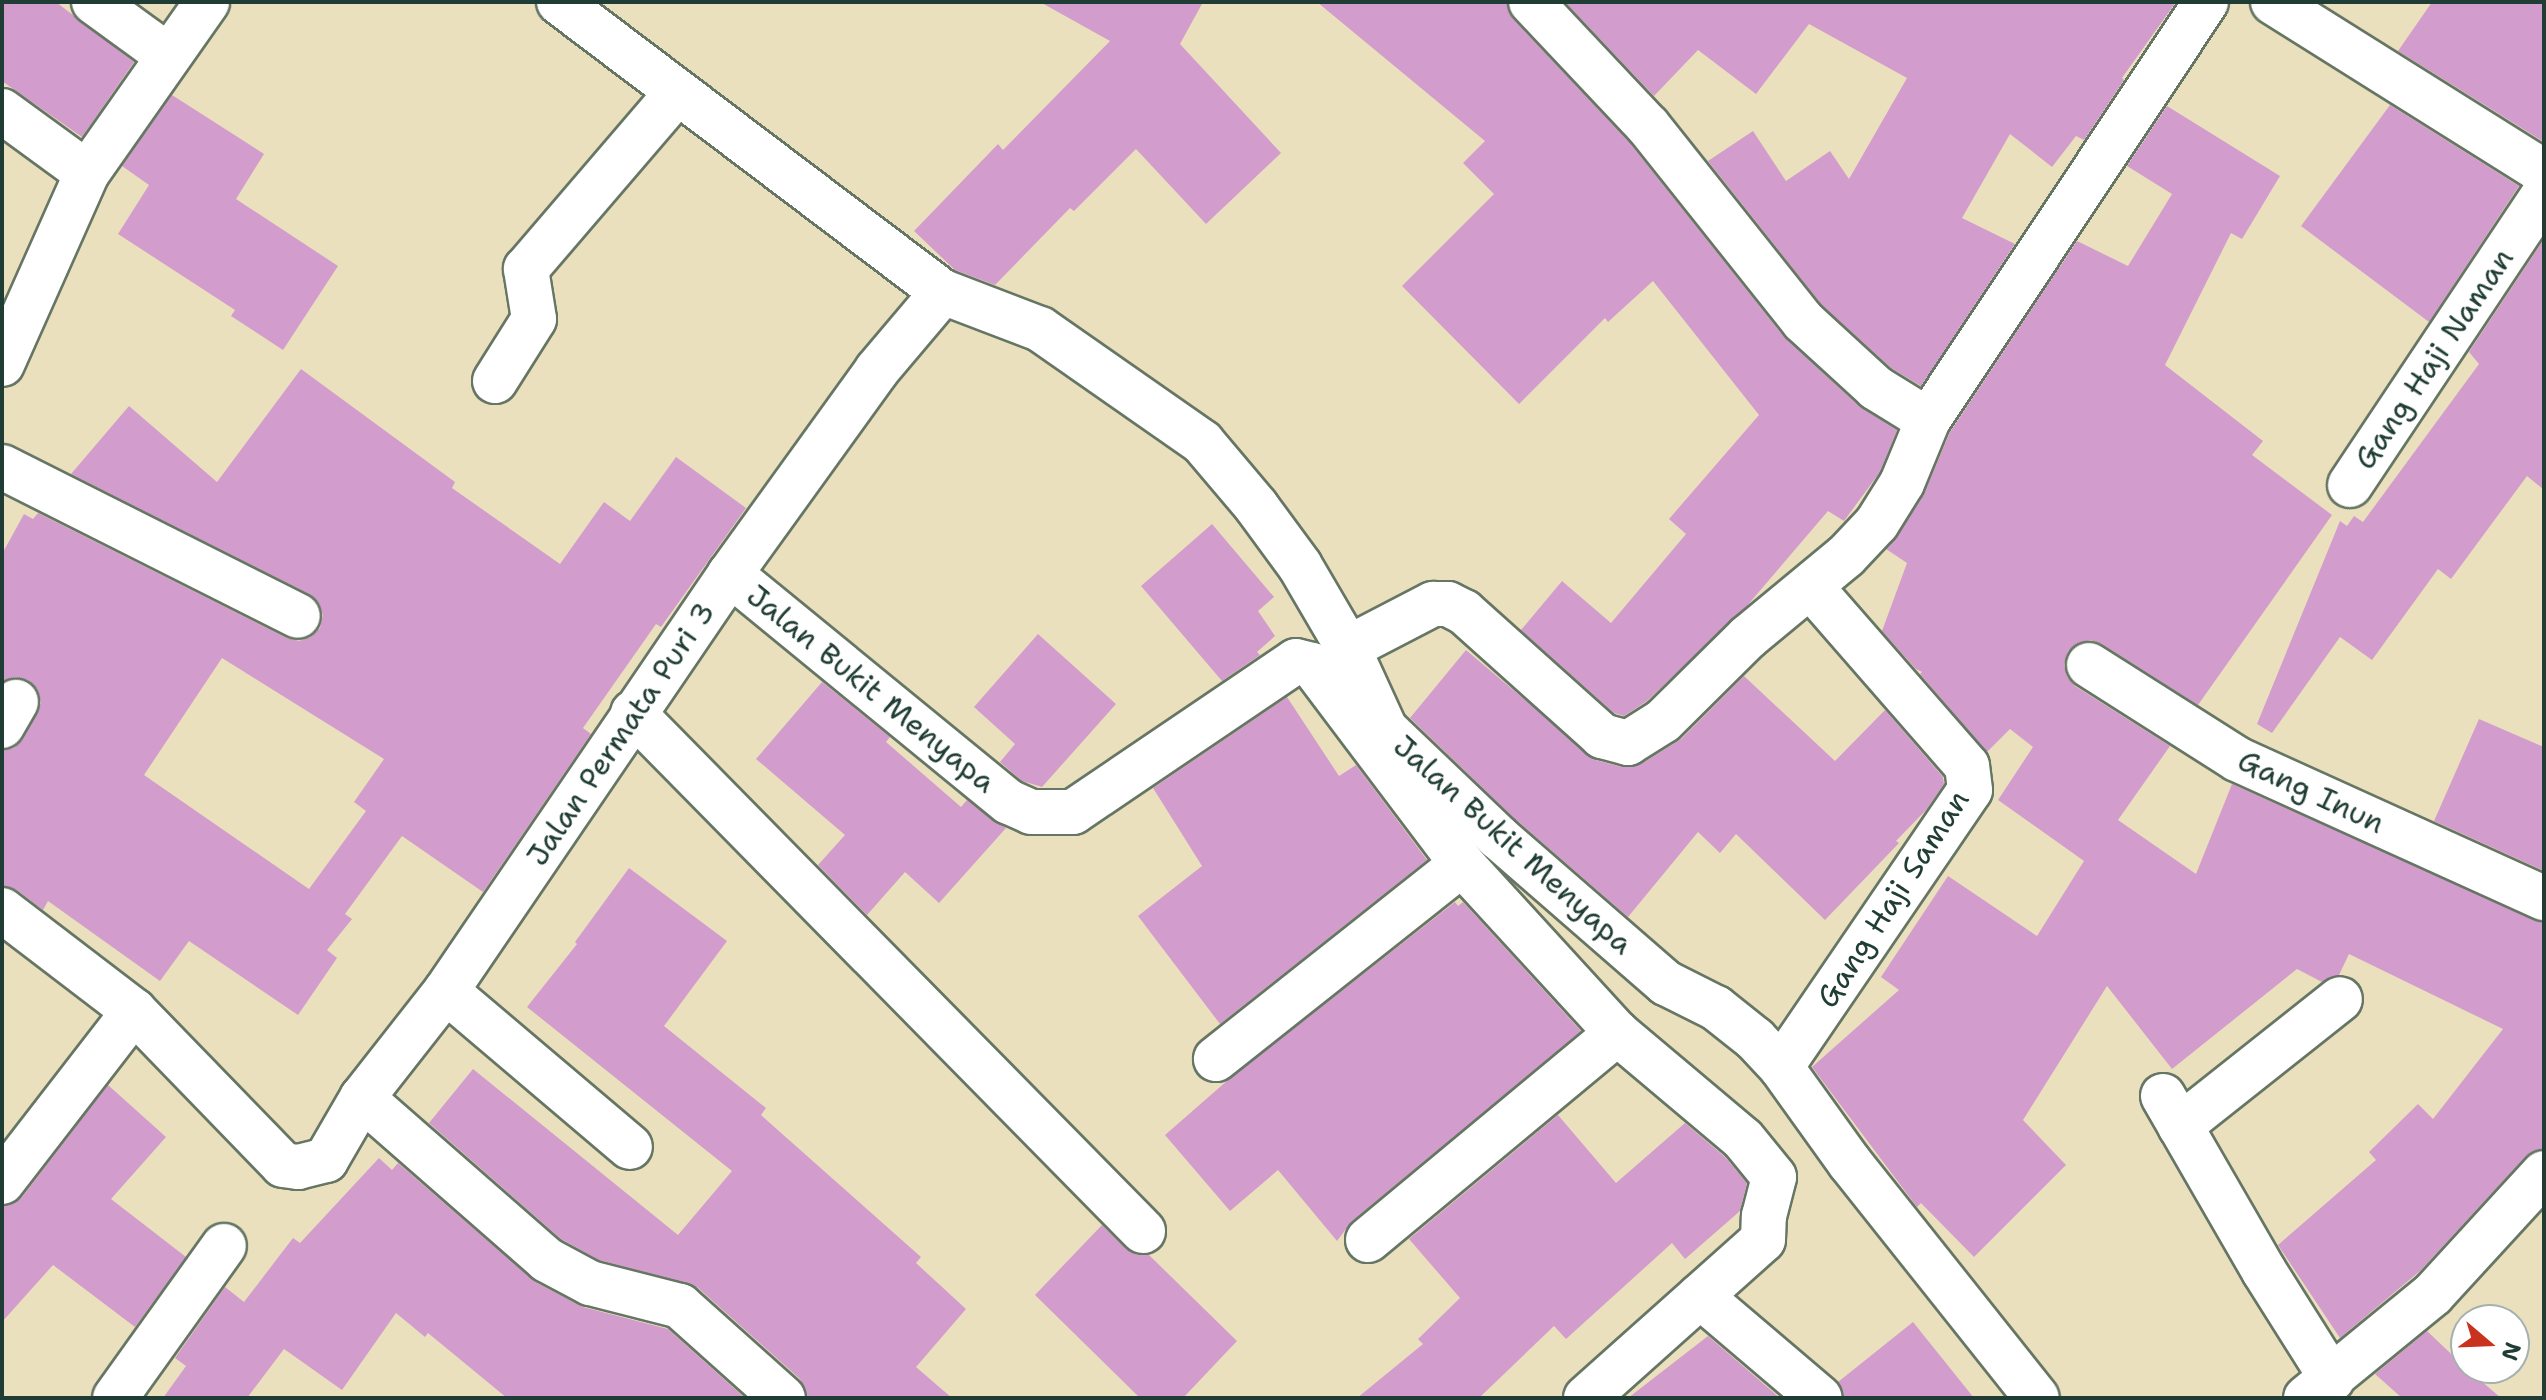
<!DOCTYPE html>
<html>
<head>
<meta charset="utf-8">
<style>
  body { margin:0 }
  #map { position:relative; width:2546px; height:1400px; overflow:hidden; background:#ebe0bd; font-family:"Shantell Sans",sans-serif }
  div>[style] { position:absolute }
  .building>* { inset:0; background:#d29dcc }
  .roads { filter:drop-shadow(2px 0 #667664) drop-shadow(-2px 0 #667664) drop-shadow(0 2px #667664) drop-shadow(0 -2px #667664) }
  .minor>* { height:44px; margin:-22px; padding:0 22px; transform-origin:22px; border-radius:22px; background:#fff }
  span { translate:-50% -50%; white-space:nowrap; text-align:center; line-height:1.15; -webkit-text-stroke:7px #fff; paint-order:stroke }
  .street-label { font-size:30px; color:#1f3d34 }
  .frame { position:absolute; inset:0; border:4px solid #1f3d34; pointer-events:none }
  .north { position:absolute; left:2450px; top:1304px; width:80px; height:80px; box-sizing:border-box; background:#fff; border:2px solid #a5b1ae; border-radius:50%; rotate:109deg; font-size:22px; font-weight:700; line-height:32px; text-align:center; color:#1f3d34 }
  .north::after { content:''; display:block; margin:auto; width:28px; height:36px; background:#c8321e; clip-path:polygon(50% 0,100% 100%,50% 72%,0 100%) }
</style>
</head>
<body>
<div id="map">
  <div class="building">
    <i style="clip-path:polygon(2px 2px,56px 2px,134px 62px,82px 137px,2px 81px)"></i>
    <i style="clip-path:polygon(1040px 2px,1203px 2px,1180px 44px,1281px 153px,1206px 224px,1136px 149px,1074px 211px,1070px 208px,995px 285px,955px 270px,914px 231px,998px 144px,1003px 150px,1110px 41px)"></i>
    <i style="clip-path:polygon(1317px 2px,1507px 2px,1513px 19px,1629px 142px,1784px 337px,1859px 406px,1897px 430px,1880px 472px,1844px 521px,1828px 511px,1746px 607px,1647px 701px,1624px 716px,1614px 713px,1521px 630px,1562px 581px,1611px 623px,1686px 534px,1669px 519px,1759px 415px,1653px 281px,1608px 322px,1605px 318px,1519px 404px,1402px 286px,1494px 194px,1463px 163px,1485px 141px)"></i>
    <i style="clip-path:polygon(1565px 2px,2176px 2px,2122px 78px,2124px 80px,2084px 140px,2076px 136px,2052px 167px,2010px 134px,1962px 218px,2015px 244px,1921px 386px,1891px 368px,1821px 304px,1708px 161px,1753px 131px,1786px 181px,1830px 151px,1849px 179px,1907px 78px,1809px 24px,1756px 94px,1698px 50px,1654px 96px)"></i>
    <i style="clip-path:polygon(2432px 2px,2544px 2px,2544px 142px,2398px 51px)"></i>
    <i style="clip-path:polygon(172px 95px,264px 154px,236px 199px,338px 266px,283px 350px,231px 316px,235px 310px,118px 234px,149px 185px,122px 166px)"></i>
    <i style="clip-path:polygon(2390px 105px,2519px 186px,2429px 322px,2301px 226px)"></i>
    <i style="clip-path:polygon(2167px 106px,2280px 176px,2242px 239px,2231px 233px,2165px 365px,2263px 441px,2252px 455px,2332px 515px,2198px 705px,2102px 644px,2091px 640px,2078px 643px,2068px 651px,2064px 665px,2067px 677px,2075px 686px,2170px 746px,2118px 820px,2196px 874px,2232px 784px,2544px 923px,2544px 1148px,2526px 1156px,2420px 1271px,2340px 1338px,2278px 1245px,2376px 1160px,2369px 1152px,2418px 1104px,2433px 1119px,2503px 1029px,2349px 954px,2339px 975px,2322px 982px,2297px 969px,2172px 1069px,2107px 986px,2023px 1120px,2066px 1165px,1974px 1257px,1921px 1203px,1917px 1207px,1812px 1067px,1899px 990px,1881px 977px,1948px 876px,2037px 936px,2084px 861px,1998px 800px,2033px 747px,2010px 729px,1987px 752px,1920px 674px,1922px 672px,1916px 669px,1882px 631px,1907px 563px,1886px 549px,1923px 496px,1950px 432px,2077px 241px,2128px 266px,2172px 194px,2127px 166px)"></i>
    <i style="clip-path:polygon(2544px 239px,2544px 490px,2527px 476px,2451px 579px,2438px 569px,2372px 660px,2340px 637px,2272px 733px,2257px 724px,2340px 521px,2347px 526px,2354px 516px,2363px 522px,2479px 364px,2469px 352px)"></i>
    <i style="clip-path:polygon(evenodd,301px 369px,455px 482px,452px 488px,560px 564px,604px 502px,630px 521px,676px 457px,746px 508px,661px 627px,656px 624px,583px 728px,591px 734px,483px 892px,402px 836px,345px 914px,352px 919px,327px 950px,337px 958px,298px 1015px,189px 941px,160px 981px,48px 901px,43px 910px,17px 890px,2px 886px,2px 751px,14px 748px,23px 739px,41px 703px,37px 689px,28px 680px,15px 677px,2px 682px,2px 554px,24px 514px,33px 519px,38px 513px,287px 638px,299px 641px,311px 637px,320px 628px,323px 615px,319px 603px,309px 594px,71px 474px,129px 406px,217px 482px,301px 369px,222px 658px,384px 759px,354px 802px,366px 811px,309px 889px,144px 775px,222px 658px)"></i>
    <i style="clip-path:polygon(1212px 524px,1274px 597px,1258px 611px,1275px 636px,1257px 652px,1260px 655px,1222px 681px,1141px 586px)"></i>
    <i style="clip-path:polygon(1038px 634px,1116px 704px,1042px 787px,1022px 781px,1000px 762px,1015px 744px,974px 707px)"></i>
    <i style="clip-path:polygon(1466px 650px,1596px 760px,1622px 767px,1641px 764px,1681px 739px,1744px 676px,1835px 761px,1885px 710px,1943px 777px,1944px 784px,1926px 810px,1896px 841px,1899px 843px,1825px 920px,1736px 834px,1720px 853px,1698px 832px,1628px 917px,1515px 819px,1410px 718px)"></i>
    <i style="clip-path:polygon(822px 682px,890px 737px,886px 742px,961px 807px,967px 800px,1006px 828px,939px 903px,905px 872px,867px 915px,818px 865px,845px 835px,756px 759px)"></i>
    <i style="clip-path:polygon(1287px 697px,1339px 776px,1356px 765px,1427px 860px,1220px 1024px,1138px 916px,1202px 866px,1153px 788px)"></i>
    <i style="clip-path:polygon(2479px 719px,2544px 747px,2544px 871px,2434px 821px)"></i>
    <i style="clip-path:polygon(629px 868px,727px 941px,664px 1026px,766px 1108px,761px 1115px,921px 1257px,916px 1263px,966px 1309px,916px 1367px,952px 1398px,807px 1398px,800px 1379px,697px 1287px,599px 1260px,561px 1239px,429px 1123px,473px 1069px,678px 1235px,732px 1171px,527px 1007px,577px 944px,575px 942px)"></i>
    <i style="clip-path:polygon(1455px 902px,1458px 906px,1463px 902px,1581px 1031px,1352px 1221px,1337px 1241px,1278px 1170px,1230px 1211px,1165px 1135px,1228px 1080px)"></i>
    <i style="clip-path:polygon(108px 1085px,166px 1137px,111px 1199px,186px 1257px,135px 1327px,53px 1265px,2px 1322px,2px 1206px,22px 1197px)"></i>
    <i style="clip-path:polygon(1558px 1115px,1616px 1183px,1685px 1123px,1725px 1157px,1747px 1183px,1740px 1211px,1685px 1259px,1672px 1243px,1566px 1339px,1554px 1326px,1479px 1398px,1357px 1398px,1423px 1344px,1418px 1339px,1460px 1298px,1409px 1239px)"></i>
    <i style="clip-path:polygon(379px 1158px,392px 1170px,398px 1163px,535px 1282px,583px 1307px,668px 1329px,745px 1398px,507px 1398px,428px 1333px,425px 1337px,396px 1313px,342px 1390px,284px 1349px,247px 1398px,163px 1398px,186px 1366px,175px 1358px,225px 1287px,244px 1302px,293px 1238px,300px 1243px)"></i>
    <i style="clip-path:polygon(1102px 1225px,1126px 1249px,1137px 1255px,1149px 1255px,1237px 1341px,1183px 1398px,1140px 1398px,1035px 1295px)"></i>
    <i style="clip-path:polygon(1913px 1322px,1974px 1398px,1844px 1398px,1838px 1382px)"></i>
    <i style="clip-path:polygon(2427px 1331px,2466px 1368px,2501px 1398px,2402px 1398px,2375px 1374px)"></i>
    <i style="clip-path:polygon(1708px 1336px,1780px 1398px,1628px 1398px)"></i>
  </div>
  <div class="roads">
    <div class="minor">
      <i style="left:94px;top:2px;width:90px;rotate:36deg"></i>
      <i style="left:559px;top:2px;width:481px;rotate:37.1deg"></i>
      <i style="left:943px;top:292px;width:104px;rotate:20.9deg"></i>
      <i style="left:1040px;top:329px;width:198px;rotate:34.9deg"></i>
      <i style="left:1202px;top:442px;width:84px;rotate:49.8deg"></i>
      <i style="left:1256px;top:506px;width:74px;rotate:53.7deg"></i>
      <i style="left:1300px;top:566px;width:95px;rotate:59.7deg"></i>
      <i style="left:1348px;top:648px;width:89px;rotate:65.4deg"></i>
      <i style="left:1385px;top:729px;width:156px;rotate:43.7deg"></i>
      <i style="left:1498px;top:837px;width:223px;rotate:41deg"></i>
      <i style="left:1666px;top:983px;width:56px;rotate:26.6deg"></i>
      <i style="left:1716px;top:1008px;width:50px;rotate:38.5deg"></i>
      <i style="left:1755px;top:1039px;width:38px;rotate:47deg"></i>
      <i style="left:1781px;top:1067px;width:118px;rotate:54.3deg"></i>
      <i style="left:1850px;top:1163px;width:300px;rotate:51.5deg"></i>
      <i style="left:1531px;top:2px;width:170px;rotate:46.7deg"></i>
      <i style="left:1648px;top:126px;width:249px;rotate:51.5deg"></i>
      <i style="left:1803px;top:321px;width:99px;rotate:42.5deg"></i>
      <i style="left:1876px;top:388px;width:61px;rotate:31.6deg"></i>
      <i style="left:2273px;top:2px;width:320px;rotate:32.1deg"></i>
      <i style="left:2px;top:111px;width:105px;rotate:36.1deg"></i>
      <i style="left:2px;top:364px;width:209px;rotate:-66deg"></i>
      <i style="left:87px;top:173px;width:209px;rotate:-54.9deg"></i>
      <i style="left:495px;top:381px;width:73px;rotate:-57.8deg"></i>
      <i style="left:534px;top:319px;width:51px;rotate:-99.1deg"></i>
      <i style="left:526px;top:269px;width:232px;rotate:-49.4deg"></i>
      <i style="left:2px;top:467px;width:331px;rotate:26.7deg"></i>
      <i style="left:2350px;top:485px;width:350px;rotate:-56.3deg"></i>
      <i style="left:730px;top:574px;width:360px;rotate:39.3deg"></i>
      <i style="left:1009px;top:802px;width:24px;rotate:24deg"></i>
      <i style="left:1031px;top:812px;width:42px"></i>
      <i style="left:1073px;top:812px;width:269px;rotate:-34.1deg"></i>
      <i style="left:1296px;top:661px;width:16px;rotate:14deg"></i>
      <i style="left:1312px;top:665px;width:249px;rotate:53deg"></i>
      <i style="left:1462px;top:864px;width:314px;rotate:141.6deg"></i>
      <i style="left:1348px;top:648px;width:96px;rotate:-27.4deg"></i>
      <i style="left:1433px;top:604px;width:15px"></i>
      <i style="left:1448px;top:604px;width:18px;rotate:27deg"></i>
      <i style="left:1464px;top:612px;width:186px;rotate:41.9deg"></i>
      <i style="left:1602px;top:736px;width:27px;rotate:15deg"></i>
      <i style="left:1628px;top:743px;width:41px;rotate:-32.2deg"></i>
      <i style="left:1663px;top:721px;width:120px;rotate:-44.7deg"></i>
      <i style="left:1748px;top:637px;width:127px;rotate:-39.6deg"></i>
      <i style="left:1846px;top:556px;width:45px;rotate:-46.8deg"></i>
      <i style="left:1877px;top:523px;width:47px;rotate:-58deg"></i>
      <i style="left:1902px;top:483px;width:68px;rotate:-67.6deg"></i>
      <i style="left:1928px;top:420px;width:502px;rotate:-56.37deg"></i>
      <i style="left:2089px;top:665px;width:175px;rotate:32.4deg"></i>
      <i style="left:2237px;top:759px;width:337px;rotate:24.4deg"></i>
      <i style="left:633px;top:713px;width:727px;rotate:45.45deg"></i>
      <i style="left:2px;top:726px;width:28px;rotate:-60deg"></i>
      <i style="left:2px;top:910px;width:166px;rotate:37.4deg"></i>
      <i style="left:134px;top:1011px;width:214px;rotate:45.9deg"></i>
      <i style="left:283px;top:1165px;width:15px;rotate:8deg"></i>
      <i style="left:298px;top:1167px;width:29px;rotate:-14deg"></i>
      <i style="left:326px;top:1160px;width:72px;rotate:-59.9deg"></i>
      <i style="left:362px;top:1098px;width:136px;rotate:-51.9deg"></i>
      <i style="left:446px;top:991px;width:505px;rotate:-55.74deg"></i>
      <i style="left:730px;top:574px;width:251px;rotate:-54.2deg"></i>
      <i style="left:877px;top:370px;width:102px;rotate:-49.8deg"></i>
      <i style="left:446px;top:991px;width:241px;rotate:40.3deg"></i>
      <i style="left:1781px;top:1067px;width:335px;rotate:-55.7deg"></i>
      <i style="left:1970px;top:790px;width:24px;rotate:-97deg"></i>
      <i style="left:1967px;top:766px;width:237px;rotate:-131.1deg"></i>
      <i style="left:2163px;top:1096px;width:202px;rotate:60deg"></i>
      <i style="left:2264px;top:1271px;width:128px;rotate:57.8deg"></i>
      <i style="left:362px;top:1098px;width:246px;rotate:41.2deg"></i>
      <i style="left:547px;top:1260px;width:49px;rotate:28.1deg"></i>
      <i style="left:590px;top:1283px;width:93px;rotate:14.3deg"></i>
      <i style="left:680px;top:1306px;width:138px;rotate:41.8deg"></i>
      <i style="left:2180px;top:1126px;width:204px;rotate:-38.4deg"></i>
      <i style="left:2px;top:1182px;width:216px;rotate:-52.3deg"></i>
      <i style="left:1368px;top:1240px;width:324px;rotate:-39.7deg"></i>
      <i style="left:1617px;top:1033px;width:229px;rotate:-132.5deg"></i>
      <i style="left:1700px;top:1296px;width:157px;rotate:40.4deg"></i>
      <i style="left:115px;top:1398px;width:187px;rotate:-54.4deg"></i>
      <i style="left:1586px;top:1398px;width:237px;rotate:-41.8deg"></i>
      <i style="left:1763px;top:1240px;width:24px;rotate:-88deg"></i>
      <i style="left:1764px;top:1216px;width:40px;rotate:-75.6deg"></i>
      <i style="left:1774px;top:1177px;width:49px;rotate:-129.2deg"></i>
      <i style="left:1743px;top:1139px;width:165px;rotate:-139.9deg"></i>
      <i style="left:2306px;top:1398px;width:164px;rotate:-39.3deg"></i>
      <i style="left:2433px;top:1294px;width:164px;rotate:-47.5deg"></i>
    </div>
  </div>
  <div class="street-label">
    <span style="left:2434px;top:359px;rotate:-56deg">Gang Haji Naman</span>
    <span style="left:871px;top:689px;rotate:39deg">Jalan Bukit Menyapa</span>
    <span style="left:621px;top:734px;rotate:-56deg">Jalan Permata Puri 3</span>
    <span style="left:2311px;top:792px;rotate:25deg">Gang Inun</span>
    <span style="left:1513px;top:845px;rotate:42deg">Jalan Bukit Menyapa</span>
    <span style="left:1893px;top:899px;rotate:-57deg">Gang Haji Saman</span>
  </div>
  <div class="frame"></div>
  <div class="north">N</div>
</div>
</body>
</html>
